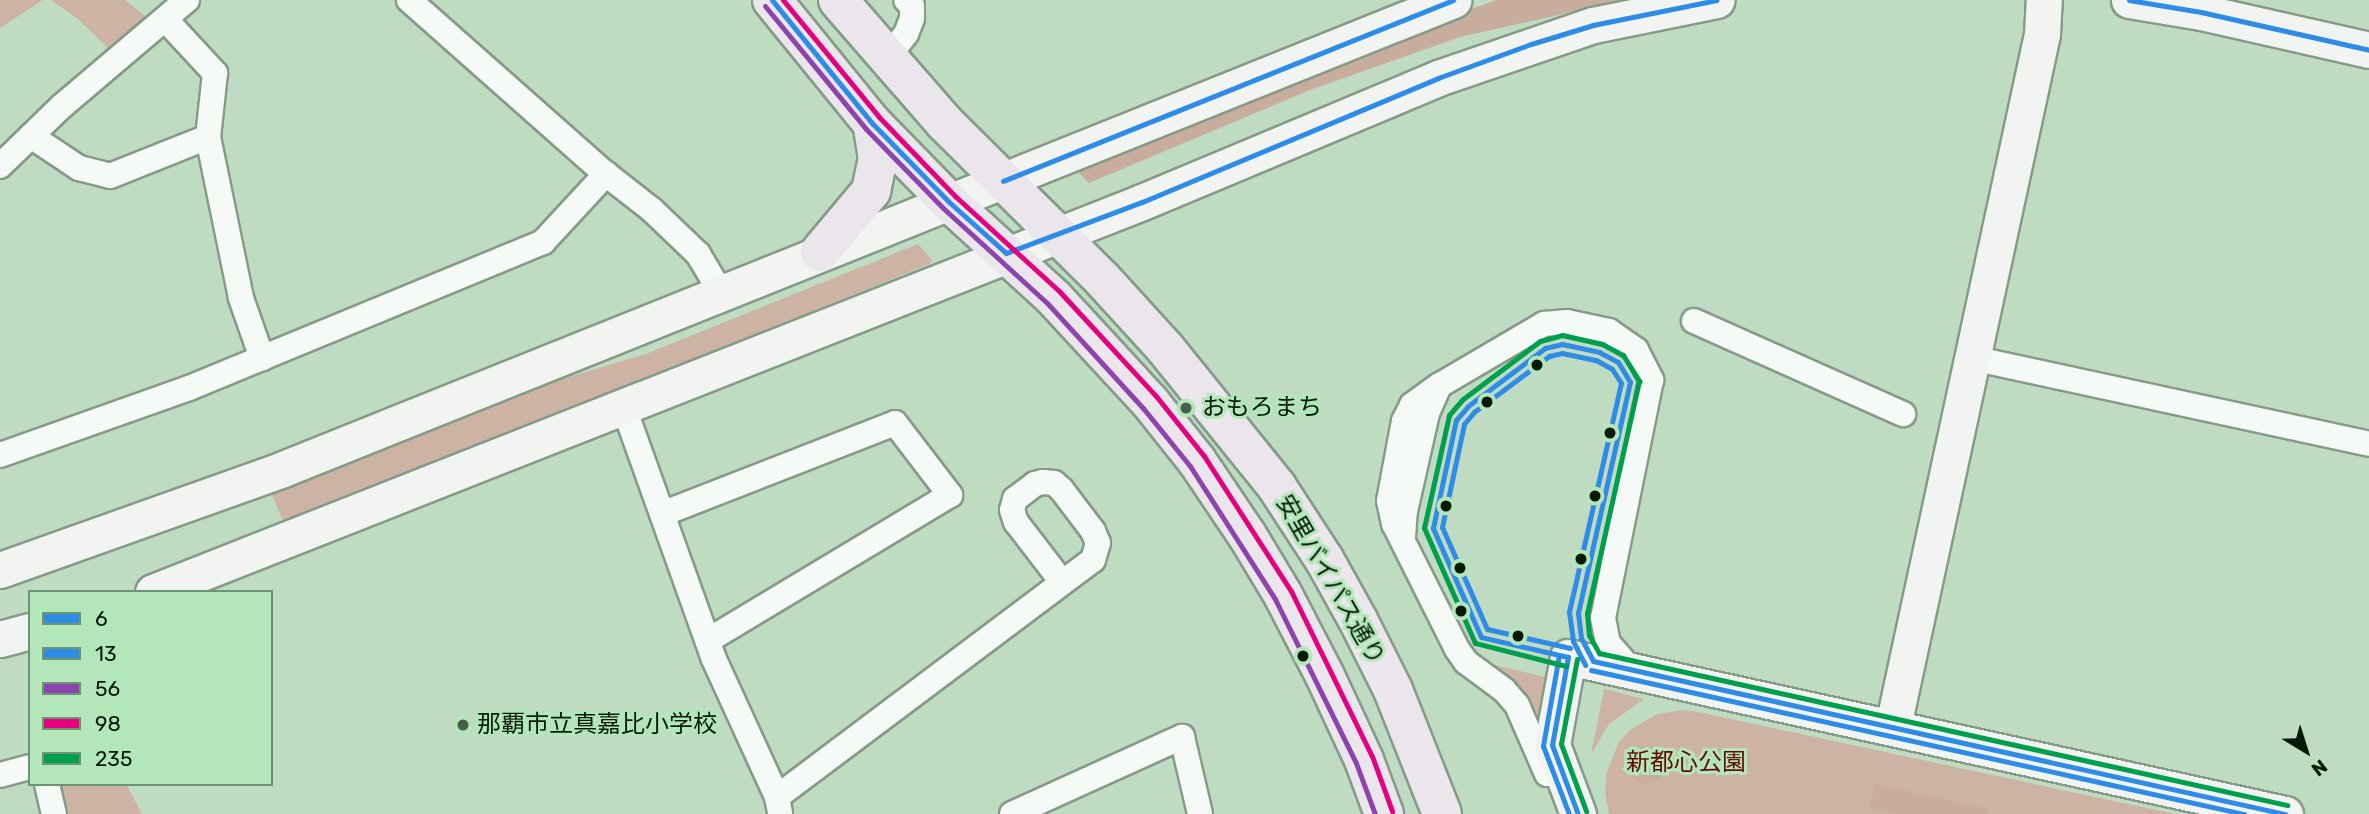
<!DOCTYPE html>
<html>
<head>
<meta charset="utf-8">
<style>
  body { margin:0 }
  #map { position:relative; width:2369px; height:814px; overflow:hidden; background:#bfdbc2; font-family:Rubik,"Noto Sans JP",sans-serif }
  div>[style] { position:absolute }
  .green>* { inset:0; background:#ccb3a3 }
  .forest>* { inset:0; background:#c8ac9c }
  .round { border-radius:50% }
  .roads { filter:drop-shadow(2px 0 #859b88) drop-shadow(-2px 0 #859b88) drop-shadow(0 2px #859b88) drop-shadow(0 -2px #859b88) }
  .street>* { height:24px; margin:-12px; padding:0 12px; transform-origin:12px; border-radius:12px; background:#f5faf6 }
  .secondary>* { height:35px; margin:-17.5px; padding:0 17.5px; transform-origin:17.5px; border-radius:17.5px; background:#f2f4f2 }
  .highway>* { height:38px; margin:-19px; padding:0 19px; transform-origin:19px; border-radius:19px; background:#eae6eb }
  .bus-1>* { height:5px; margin:-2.5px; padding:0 2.5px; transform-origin:2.5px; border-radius:2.5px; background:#2f8ce6 }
  .bus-2>* { height:5px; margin:-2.5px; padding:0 2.5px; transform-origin:2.5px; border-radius:2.5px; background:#2f8ce6 }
  .bus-3>* { height:5px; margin:-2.5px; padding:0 2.5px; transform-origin:2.5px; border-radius:2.5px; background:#8e44ad }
  .bus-4>* { height:5px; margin:-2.5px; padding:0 2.5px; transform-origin:2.5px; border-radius:2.5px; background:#e5007d }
  .bus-5>* { height:5px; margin:-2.5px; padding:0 2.5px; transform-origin:2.5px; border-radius:2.5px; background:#009f4d }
  .dots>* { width:19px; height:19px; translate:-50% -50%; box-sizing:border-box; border:4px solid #b3e7b9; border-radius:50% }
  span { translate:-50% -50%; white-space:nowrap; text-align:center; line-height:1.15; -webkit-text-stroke:6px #b3e7b9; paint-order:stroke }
  .poi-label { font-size:24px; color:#071a0a }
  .left { translate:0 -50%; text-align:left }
  .street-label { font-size:24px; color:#071a0a }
  .park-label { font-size:24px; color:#630a09 }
  .legend { position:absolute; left:28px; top:590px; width:245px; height:196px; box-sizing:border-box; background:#b3e7b9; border:2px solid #6e9573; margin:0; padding:9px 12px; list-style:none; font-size:21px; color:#071a0a }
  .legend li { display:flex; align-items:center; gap:14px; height:35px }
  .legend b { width:35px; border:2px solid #6e9573 }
  .north { position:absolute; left:2271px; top:716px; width:70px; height:70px; -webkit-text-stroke:5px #b3e7b9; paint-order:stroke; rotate:142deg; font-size:19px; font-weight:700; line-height:28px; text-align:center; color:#071a0a }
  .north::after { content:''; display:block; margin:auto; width:24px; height:32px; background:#071a0a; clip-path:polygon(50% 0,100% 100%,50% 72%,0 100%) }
</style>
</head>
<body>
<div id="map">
  <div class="green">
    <i style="clip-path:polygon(0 0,43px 0,0 28px)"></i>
    <i style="clip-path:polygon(51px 0,125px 0,148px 18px,111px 51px,78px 19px)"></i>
    <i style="clip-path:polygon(918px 244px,932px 260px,929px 264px,285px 526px,271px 492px,522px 391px,646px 354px)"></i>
    <i style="clip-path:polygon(1474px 650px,1490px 664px,1550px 678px,1543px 730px,1469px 653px)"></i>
    <i style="clip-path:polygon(1604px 689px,1644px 699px,1609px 724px,1591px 754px)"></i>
    <i style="clip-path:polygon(1685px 710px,1703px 713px,2175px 814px,1609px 814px,1605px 792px,1607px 772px,1619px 742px,1630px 730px,1657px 714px)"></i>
    <i style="clip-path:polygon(61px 784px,126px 784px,142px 814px,69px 814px)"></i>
  </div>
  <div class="forest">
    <i style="clip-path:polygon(1497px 0,1626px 0,1460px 37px,1310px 90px,1089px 183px,1075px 169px,1451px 16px)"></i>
    <i class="round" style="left:1628px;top:746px;width:38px;height:38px"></i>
    <i style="clip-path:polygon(1875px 784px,1989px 809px,1988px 814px,1897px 814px,1869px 808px)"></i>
  </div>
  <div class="roads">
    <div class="street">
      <i style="left:409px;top:0;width:263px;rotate:41.5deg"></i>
      <i style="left:606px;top:174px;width:58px;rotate:38deg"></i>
      <i style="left:652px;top:210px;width:64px;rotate:43.7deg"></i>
      <i style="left:698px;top:254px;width:43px;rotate:59.3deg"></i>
      <i style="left:165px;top:19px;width:74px;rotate:47.2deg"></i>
      <i style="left:215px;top:73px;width:64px;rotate:96.2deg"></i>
      <i style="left:208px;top:137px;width:164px;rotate:78.4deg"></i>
      <i style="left:241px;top:298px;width:64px;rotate:70.7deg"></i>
      <i style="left:887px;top:58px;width:31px;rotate:-52deg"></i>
      <i style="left:906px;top:34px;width:17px;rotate:-69deg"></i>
      <i style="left:912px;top:18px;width:12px;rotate:-90deg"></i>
      <i style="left:912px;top:6px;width:8px;rotate:-135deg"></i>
      <i style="left:31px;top:136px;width:58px;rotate:33.7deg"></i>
      <i style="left:79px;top:168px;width:32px;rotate:14deg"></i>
      <i style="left:110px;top:176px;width:105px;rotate:-21.7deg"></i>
      <i style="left:0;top:166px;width:86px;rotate:-44.1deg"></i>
      <i style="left:62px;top:106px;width:164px;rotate:-40.3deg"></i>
      <i style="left:1694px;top:321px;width:229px;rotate:24deg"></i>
      <i style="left:1972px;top:358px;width:406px;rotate:12.2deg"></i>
      <i style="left:623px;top:405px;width:268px;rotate:70.3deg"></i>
      <i style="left:713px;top:657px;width:154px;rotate:65.4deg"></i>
      <i style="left:777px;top:797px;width:16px;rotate:79deg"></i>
      <i style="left:0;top:455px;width:201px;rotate:-19.5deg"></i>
      <i style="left:189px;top:388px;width:383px;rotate:-22.4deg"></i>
      <i style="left:543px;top:242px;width:93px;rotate:-47.2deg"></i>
      <i style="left:662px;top:514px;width:250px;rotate:-21.3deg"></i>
      <i style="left:895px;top:423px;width:91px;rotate:52.6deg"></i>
      <i style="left:950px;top:495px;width:283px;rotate:149deg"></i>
      <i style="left:1403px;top:537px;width:26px;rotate:-86deg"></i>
      <i style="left:1405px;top:511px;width:100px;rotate:-77.3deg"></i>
      <i style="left:1427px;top:413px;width:30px;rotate:-66deg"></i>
      <i style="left:1547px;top:774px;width:75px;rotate:-113.5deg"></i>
      <i style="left:1517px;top:705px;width:20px;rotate:-131deg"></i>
      <i style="left:1504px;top:690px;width:47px;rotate:-143.6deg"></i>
      <i style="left:1466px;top:662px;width:16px;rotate:-125deg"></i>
      <i style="left:1457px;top:649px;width:140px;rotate:-116.7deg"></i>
      <i style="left:1394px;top:524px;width:24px;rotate:-102deg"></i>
      <i style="left:1389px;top:501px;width:81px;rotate:-79.4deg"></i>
      <i style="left:1404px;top:421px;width:18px;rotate:-63deg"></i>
      <i style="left:1412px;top:405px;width:34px;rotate:-36deg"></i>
      <i style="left:1440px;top:385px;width:121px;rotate:-30.4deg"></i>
      <i style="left:1544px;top:324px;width:23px;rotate:-5deg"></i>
      <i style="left:1567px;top:322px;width:43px;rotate:12.1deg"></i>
      <i style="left:1609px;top:331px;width:33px;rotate:35deg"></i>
      <i style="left:1636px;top:350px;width:34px;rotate:63deg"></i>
      <i style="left:1651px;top:380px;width:243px;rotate:101.4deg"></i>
      <i style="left:1603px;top:618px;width:25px;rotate:79deg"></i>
      <i style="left:1608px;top:643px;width:35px;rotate:49deg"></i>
      <i style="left:0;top:775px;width:31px;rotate:-15deg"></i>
      <i style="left:47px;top:784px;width:31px;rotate:77deg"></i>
      <i style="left:777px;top:797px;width:395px;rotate:-36.9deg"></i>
      <i style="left:1093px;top:560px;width:18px;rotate:-74deg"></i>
      <i style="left:1098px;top:543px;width:13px;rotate:-113deg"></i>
      <i style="left:1093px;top:531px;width:53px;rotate:-127.3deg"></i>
      <i style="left:1061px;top:489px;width:9px;rotate:-139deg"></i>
      <i style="left:1054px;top:483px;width:11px;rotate:-175deg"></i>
      <i style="left:1043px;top:482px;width:8px;rotate:166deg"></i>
      <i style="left:1035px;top:484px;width:25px;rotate:143deg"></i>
      <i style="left:1015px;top:499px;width:11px;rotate:105deg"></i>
      <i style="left:1012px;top:510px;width:13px;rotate:72deg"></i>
      <i style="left:1016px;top:522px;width:76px;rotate:52.5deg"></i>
      <i style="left:1012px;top:814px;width:187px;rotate:-24.4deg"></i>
      <i style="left:1182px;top:737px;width:79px;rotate:76.8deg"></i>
    </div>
    <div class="secondary">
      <i style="left:2129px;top:0;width:73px;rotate:9.5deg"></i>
      <i style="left:2201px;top:12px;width:172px;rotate:12.7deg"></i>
      <i style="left:0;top:570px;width:300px;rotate:-19.6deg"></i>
      <i style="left:283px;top:469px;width:1261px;rotate:-21.84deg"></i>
      <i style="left:153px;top:592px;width:1063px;rotate:-21.52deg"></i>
      <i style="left:1142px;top:202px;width:321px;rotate:-22.7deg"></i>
      <i style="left:1438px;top:78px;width:164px;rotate:-18.9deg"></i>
      <i style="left:1593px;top:25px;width:126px;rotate:-11.4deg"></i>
      <i style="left:0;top:639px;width:31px;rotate:-15deg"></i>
      <i style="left:1893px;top:726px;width:708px;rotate:-77.85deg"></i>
      <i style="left:2042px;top:34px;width:34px;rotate:-87deg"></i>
      <i style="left:1578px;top:814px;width:74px;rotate:-110.6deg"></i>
      <i style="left:1552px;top:745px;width:89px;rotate:-79.7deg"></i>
      <i style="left:1568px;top:657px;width:734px;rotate:12.35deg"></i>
    </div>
    <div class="highway">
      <i style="left:772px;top:0;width:159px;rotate:50.9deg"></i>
      <i style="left:872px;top:123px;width:110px;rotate:45.7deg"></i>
      <i style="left:949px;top:202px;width:142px;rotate:42.4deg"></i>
      <i style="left:1054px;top:298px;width:142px;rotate:47.3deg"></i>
      <i style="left:1150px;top:402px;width:75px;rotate:51.5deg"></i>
      <i style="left:1197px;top:461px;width:89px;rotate:56deg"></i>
      <i style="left:1247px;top:535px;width:70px;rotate:59deg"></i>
      <i style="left:1283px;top:595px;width:91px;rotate:62.6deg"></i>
      <i style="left:1325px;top:676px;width:93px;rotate:65.1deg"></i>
      <i style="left:1364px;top:760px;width:58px;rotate:69.7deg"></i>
      <i style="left:838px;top:0;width:163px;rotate:49deg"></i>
      <i style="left:945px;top:123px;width:223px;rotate:44.8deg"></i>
      <i style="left:1103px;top:280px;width:92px;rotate:47.6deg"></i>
      <i style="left:1165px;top:348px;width:179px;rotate:51.1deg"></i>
      <i style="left:1277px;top:487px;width:86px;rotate:56.9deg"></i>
      <i style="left:1324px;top:559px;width:70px;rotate:60.9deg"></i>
      <i style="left:1358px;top:620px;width:78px;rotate:63.4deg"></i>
      <i style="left:1393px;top:690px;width:133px;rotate:68.4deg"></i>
      <i style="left:820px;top:252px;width:80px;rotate:-50.1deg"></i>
      <i style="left:871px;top:191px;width:33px;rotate:-78deg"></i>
      <i style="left:878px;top:159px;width:36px;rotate:-99deg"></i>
    </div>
  </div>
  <div class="bus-1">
    <i style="left:772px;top:0;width:159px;rotate:50.9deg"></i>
    <i style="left:872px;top:123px;width:110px;rotate:45.7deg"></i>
    <i style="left:949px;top:202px;width:76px;rotate:41.8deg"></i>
    <i style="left:2129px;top:0;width:73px;rotate:9.5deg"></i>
    <i style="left:2201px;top:12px;width:172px;rotate:12.7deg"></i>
    <i style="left:1003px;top:181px;width:485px;rotate:-21.9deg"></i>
    <i style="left:1006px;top:253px;width:145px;rotate:-20.6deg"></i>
    <i style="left:1142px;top:202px;width:321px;rotate:-22.7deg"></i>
    <i style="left:1438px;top:78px;width:99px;rotate:-20.1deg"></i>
    <i style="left:1531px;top:44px;width:65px;rotate:-17deg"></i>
    <i style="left:1593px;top:25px;width:126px;rotate:-11.4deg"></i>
    <i style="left:1568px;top:657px;width:89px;rotate:-167.1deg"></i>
    <i style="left:1481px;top:637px;width:119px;rotate:-113.8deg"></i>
    <i style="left:1433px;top:528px;width:110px;rotate:-78deg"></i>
    <i style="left:1456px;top:420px;width:18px;rotate:-49deg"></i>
    <i style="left:1468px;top:406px;width:96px;rotate:-37deg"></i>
    <i style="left:1545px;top:348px;width:17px;rotate:-13deg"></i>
    <i style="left:1562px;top:344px;width:38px;rotate:12deg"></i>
    <i style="left:1599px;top:352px;width:21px;rotate:28deg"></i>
    <i style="left:1618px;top:362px;width:23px;rotate:59deg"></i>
    <i style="left:1630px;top:382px;width:237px;rotate:102.7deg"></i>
    <i style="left:1578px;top:613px;width:25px;rotate:83deg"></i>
    <i style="left:1581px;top:638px;width:26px;rotate:62deg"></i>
    <i style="left:1568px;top:657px;width:89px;rotate:100.3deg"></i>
    <i style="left:1552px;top:745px;width:74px;rotate:69.4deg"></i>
    <i style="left:1593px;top:661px;width:709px;rotate:12.47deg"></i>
  </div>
  <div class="bus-2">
    <i style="left:1570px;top:648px;width:85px;rotate:-167.1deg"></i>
    <i style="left:1487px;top:629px;width:111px;rotate:-113.8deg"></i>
    <i style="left:1442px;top:527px;width:105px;rotate:-77.9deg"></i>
    <i style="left:1464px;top:424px;width:16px;rotate:-50deg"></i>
    <i style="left:1474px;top:412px;width:94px;rotate:-36.7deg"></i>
    <i style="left:1549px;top:356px;width:13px;rotate:-13deg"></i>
    <i style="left:1562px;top:353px;width:35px;rotate:12deg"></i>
    <i style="left:1596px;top:360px;width:18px;rotate:29deg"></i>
    <i style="left:1612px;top:369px;width:17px;rotate:57deg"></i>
    <i style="left:1621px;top:383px;width:235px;rotate:102.8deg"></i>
    <i style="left:1569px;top:612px;width:29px;rotate:82deg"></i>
    <i style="left:1573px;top:641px;width:27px;rotate:63deg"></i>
    <i style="left:1559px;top:655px;width:92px;rotate:100deg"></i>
    <i style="left:1543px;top:746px;width:73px;rotate:69.1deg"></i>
    <i style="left:1591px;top:670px;width:669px;rotate:12.44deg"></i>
  </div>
  <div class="bus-3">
    <i style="left:765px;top:6px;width:159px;rotate:50.6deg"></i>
    <i style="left:866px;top:129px;width:110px;rotate:45.7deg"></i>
    <i style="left:943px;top:208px;width:142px;rotate:42.4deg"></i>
    <i style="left:1048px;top:304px;width:141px;rotate:47.6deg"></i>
    <i style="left:1143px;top:408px;width:75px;rotate:51deg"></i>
    <i style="left:1190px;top:466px;width:158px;rotate:57.4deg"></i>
    <i style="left:1275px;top:599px;width:183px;rotate:63.7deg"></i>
    <i style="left:1356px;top:763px;width:54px;rotate:69.6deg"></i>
  </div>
  <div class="bus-4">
    <i style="left:783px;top:0;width:151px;rotate:50.6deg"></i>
    <i style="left:879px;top:117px;width:110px;rotate:46.1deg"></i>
    <i style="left:955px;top:196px;width:142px;rotate:42.4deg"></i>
    <i style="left:1060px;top:292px;width:142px;rotate:47.3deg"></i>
    <i style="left:1156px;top:396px;width:77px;rotate:51.3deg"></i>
    <i style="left:1204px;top:456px;width:161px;rotate:57.2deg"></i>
    <i style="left:1291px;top:591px;width:184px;rotate:63.9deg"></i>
    <i style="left:1372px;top:756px;width:59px;rotate:70deg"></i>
  </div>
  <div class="bus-5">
    <i style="left:1577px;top:659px;width:86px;rotate:100.7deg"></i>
    <i style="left:1561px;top:744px;width:72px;rotate:69.5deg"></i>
    <i style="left:1566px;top:666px;width:94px;rotate:-165.8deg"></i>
    <i style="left:1475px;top:643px;width:126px;rotate:-113.9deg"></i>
    <i style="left:1424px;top:528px;width:116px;rotate:-77.5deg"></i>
    <i style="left:1449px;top:415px;width:21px;rotate:-49deg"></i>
    <i style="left:1463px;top:399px;width:96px;rotate:-37deg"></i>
    <i style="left:1540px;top:341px;width:23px;rotate:-15deg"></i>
    <i style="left:1562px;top:335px;width:41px;rotate:12.7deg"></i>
    <i style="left:1602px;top:344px;width:24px;rotate:28deg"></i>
    <i style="left:1623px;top:355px;width:31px;rotate:58deg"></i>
    <i style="left:1639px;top:381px;width:238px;rotate:102.6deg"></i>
    <i style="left:1587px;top:613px;width:22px;rotate:85deg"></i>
    <i style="left:1589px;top:635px;width:21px;rotate:61deg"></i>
    <i style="left:1599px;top:653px;width:705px;rotate:12.46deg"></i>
  </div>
  <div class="dots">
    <i style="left:1537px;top:365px;background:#071a0a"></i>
    <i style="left:1487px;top:402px;background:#071a0a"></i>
    <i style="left:1186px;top:408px;background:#475e4a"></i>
    <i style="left:1610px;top:433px;background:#071a0a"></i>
    <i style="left:1595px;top:496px;background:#071a0a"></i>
    <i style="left:1446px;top:506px;background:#071a0a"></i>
    <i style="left:1581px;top:559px;background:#071a0a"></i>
    <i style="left:1460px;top:568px;background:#071a0a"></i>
    <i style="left:1461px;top:611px;background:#071a0a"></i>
    <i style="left:1518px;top:636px;background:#071a0a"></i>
    <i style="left:1303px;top:656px;background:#071a0a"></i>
    <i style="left:463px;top:725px;background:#475e4a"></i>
  </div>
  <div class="poi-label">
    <span class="left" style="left:1202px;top:408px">おもろまち</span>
    <span class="left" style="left:477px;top:725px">那覇市立真嘉比小学校</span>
  </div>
  <div class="street-label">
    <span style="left:1330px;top:580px;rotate:60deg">安里バイパス通り</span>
  </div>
  <div class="park-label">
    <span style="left:1686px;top:763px">新都心公園</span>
  </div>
  <ul class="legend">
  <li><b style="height:9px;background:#2f8ce6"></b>6</li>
  <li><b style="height:9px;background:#2f8ce6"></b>13</li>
  <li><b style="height:9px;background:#8e44ad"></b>56</li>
  <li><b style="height:9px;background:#e5007d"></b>98</li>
  <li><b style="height:9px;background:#009f4d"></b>235</li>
  </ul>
  <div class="north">N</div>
</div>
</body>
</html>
